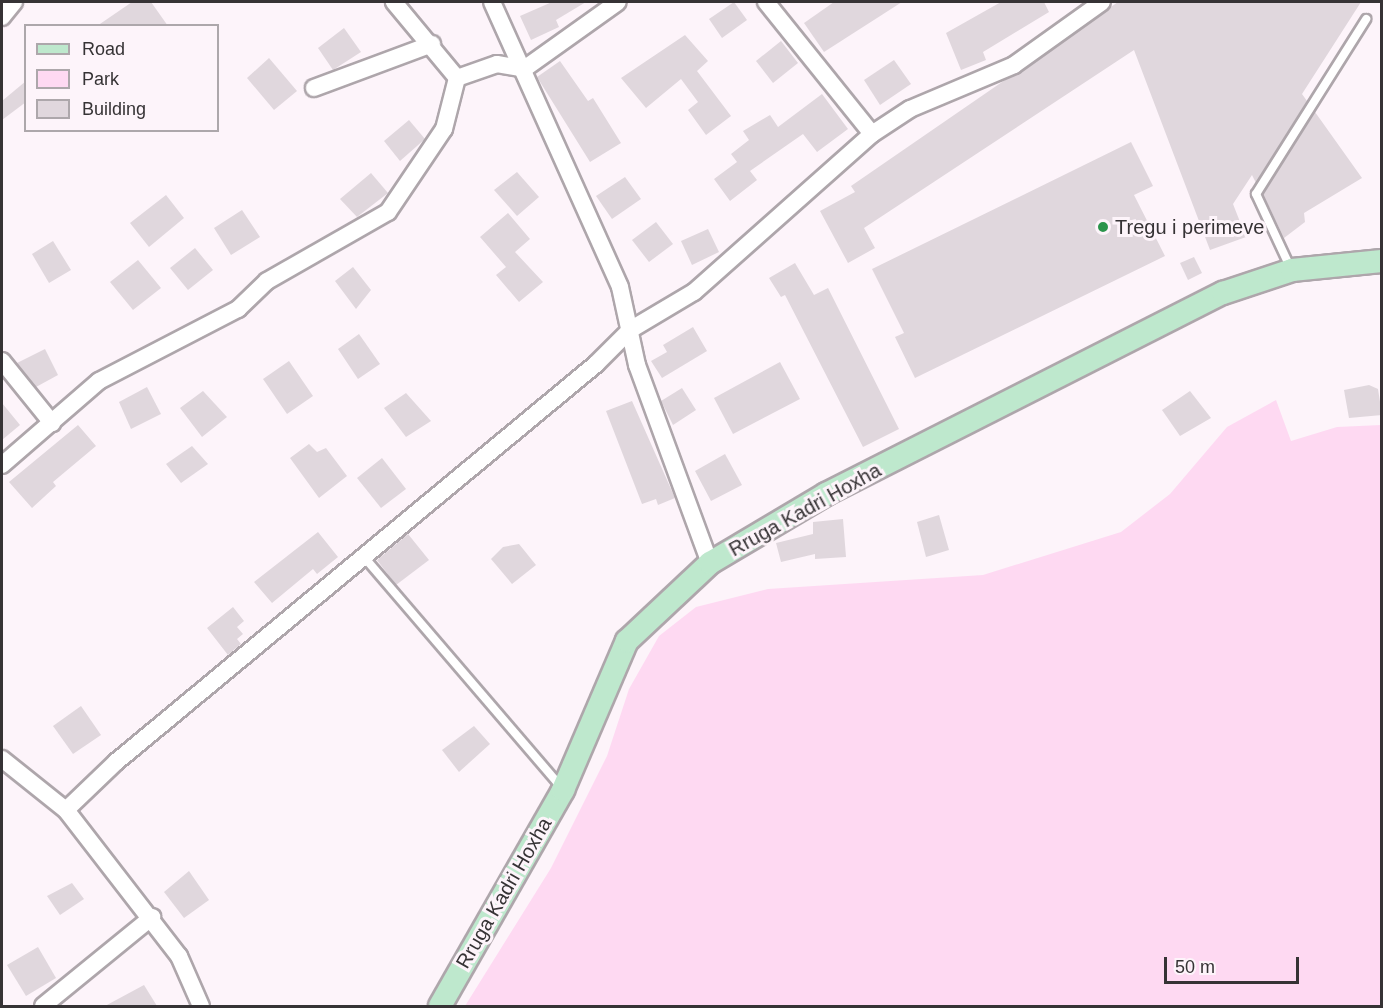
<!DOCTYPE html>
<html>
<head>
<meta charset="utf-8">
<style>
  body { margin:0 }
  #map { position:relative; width:1383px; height:1008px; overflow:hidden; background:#fdf4fa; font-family:Helvetica,sans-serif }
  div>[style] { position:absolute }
  .green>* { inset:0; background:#fed9f2 }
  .building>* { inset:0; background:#e0d7dd }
  .roads { filter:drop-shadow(2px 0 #aea6ab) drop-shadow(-2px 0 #aea6ab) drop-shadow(0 2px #aea6ab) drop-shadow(0 -2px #aea6ab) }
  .service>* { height:8px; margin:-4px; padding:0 4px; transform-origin:4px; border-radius:4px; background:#fff }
  .minor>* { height:16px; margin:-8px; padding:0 8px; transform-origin:8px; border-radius:8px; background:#fff }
  .secondary>* { height:22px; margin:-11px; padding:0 11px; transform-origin:11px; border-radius:11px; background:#bee8cd }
  .dots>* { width:16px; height:16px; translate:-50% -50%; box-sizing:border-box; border:3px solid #fdf4fa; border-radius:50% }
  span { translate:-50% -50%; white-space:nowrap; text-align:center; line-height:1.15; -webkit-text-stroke:6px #fdf4fa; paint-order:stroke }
  .poi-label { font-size:20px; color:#363335 }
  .left { translate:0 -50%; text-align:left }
  .street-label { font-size:20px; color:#363335 }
  .frame { position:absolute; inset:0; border:3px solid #363335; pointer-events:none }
  .legend { position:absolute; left:24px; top:24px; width:195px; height:108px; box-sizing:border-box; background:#fdf4fa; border:2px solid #ada7ab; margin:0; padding:8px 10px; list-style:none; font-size:18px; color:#363335 }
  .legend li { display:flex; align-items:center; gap:12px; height:30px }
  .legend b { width:30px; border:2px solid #ada7ab }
  .scale { position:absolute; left:1164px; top:957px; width:135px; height:27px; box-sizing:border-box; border:3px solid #363335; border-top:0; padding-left:8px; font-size:18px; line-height:21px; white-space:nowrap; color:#363335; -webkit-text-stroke:4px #fdf4fa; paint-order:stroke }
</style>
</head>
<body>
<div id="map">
  <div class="green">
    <i style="clip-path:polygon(1276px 400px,1291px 441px,1337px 427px,1381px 425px,1381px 1006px,465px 1006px,551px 868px,607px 756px,629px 689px,659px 636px,696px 607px,768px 589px,983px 575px,1121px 532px,1170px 494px,1227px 427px)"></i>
  </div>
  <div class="building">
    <i style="clip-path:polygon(132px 2px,151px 2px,168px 26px,97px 26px)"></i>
    <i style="clip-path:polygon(552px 2px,586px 2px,556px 20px,559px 27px,531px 40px,520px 16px)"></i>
    <i style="clip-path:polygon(734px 2px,747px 20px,722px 38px,709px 19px)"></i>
    <i style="clip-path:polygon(834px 2px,902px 2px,824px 52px,804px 23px)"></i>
    <i style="clip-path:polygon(1001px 2px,1044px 2px,1049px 12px,983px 52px,986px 60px,961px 70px,946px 33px)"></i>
    <i style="clip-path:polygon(1118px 2px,1361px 2px,1302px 94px,1307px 101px,1256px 183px,1252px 175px,1233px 204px,1246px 237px,1210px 250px,1134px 50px,864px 228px,875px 248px,848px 263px,820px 211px,855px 192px,851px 186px)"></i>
    <i style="clip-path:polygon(344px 28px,361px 52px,333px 70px,318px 48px)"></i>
    <i style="clip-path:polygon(685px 35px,708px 61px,697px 71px,731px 116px,706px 135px,688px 110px,698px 102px,681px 79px,646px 108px,621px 78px)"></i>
    <i style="clip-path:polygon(781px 41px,798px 63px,773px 83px,756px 61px)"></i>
    <i style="clip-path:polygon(269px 58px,297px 91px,274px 110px,247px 78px)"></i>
    <i style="clip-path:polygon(894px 60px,911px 84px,880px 105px,864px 80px)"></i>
    <i style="clip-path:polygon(560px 61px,588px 101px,593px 98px,621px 143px,590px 162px,537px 77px)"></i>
    <i style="clip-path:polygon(26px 81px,26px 102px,2px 120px,2px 101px)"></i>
    <i style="clip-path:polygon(822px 94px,848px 129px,817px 152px,803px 134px,750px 171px,757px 180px,730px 201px,714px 179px,737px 162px,731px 154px,749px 140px,743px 131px,770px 115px,778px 127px)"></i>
    <i style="clip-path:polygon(1315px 112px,1362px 178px,1304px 213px,1305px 222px,1284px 238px,1263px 194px)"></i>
    <i style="clip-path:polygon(409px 120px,425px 139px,400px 161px,384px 141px)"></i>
    <i style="clip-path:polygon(1131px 142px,1153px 186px,1134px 195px,1165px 256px,915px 378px,895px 337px,904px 333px,872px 269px)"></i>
    <i style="clip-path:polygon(517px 172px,539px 197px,517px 216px,494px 190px)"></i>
    <i style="clip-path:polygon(371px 173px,388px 193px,357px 217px,340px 199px)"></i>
    <i style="clip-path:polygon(625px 177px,641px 199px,612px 219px,596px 196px)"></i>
    <i style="clip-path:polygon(166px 195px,184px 218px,149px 247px,130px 223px)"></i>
    <i style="clip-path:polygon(242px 210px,260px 237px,231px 255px,214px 228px)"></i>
    <i style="clip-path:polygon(508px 213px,530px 239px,515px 252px,543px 282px,519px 302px,496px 275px,506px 267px,480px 237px)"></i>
    <i style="clip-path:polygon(656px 222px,673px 244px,649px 262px,632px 240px)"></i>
    <i style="clip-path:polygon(708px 229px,719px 252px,692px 265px,681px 241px)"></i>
    <i style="clip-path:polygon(53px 241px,71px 270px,49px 283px,32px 254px)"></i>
    <i style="clip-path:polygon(195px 248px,213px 270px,188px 290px,170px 268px)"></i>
    <i style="clip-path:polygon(1194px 257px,1202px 273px,1188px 280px,1180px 263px)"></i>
    <i style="clip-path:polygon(138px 260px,161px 288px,133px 310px,110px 282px)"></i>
    <i style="clip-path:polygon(795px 263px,814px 295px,828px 288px,899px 429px,863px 447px,785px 295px,781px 297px,769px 278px)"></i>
    <i style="clip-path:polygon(353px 267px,371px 290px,356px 309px,335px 281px)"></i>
    <i style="clip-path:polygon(693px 327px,707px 351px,662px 378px,651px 361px,667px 352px,663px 345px)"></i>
    <i style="clip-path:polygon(359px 334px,380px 364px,358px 379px,338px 349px)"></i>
    <i style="clip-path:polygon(45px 349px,58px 375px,36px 387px,17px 363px)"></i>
    <i style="clip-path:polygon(289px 361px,313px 396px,287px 414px,263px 379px)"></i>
    <i style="clip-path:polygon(780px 362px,800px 399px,733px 434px,714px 398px)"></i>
    <i style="clip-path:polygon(1369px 385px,1378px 389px,1382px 415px,1349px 418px,1344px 390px)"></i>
    <i style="clip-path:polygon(147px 387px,161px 414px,131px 429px,119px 402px)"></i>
    <i style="clip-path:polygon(682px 388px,696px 410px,673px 425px,661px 401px)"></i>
    <i style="clip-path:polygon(203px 391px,227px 417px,202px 437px,180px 408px)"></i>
    <i style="clip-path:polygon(1190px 391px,1211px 418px,1180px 436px,1162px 410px)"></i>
    <i style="clip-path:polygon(406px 393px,431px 421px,406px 437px,384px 408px)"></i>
    <i style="clip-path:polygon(632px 401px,675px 498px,658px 505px,656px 499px,642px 504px,606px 411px)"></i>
    <i style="clip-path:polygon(2px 403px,20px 425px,2px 440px)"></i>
    <i style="clip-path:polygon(78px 425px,96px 446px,53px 482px,56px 486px,32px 508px,9px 482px)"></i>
    <i style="clip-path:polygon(309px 444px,317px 452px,326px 448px,347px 476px,319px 498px,290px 458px)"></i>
    <i style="clip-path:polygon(192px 446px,208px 464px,181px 483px,166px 464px)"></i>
    <i style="clip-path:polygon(725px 454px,742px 485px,711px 501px,695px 471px)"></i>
    <i style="clip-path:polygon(382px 458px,406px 489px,381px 508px,357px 478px)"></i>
    <i style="clip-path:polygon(939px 515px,949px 550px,926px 557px,917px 522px)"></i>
    <i style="clip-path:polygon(843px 519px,846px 557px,815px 559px,815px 554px,781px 562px,776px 543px,813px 534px,813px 522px)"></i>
    <i style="clip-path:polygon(318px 532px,338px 557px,317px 574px,313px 569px,272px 603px,254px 582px)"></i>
    <i style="clip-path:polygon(408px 534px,429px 560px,396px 585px,377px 560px)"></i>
    <i style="clip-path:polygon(519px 544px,536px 565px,512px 584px,491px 559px,503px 547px)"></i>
    <i style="clip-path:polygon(233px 607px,244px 621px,237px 627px,243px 634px,237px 639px,241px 644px,228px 655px,207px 628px)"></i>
    <i style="clip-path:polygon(81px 706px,101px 735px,73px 754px,53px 726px)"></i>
    <i style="clip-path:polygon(474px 726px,490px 744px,459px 772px,442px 750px)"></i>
    <i style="clip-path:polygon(189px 871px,209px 900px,184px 918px,164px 892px)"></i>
    <i style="clip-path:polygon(72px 883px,84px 899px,60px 915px,47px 896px)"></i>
    <i style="clip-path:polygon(38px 947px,56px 978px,26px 996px,7px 965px)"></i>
    <i style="clip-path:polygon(144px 985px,157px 1006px,105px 1006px)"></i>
  </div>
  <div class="roads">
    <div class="service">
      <i style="left:1291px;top:269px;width:83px;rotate:-115deg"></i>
      <i style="left:1256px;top:194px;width:207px;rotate:-57.8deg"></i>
      <i style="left:364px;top:557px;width:303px;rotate:49.4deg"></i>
    </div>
    <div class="minor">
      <i style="left:492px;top:2px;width:312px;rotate:65.8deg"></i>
      <i style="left:620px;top:287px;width:80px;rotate:77.7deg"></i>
      <i style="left:637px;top:365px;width:211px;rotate:69.8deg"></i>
      <i style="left:766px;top:2px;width:169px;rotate:51.2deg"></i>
      <i style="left:2px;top:17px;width:19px;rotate:-51deg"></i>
      <i style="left:457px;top:78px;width:42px;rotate:-19.3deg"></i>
      <i style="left:497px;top:64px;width:27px;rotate:10deg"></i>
      <i style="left:524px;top:69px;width:115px;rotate:-35.5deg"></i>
      <i style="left:314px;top:88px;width:126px;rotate:-20.4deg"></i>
      <i style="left:2px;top:361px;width:80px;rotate:51.1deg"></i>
      <i style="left:2px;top:465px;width:128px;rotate:-40.9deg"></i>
      <i style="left:99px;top:381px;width:157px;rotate:-27.4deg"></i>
      <i style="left:238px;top:309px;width:40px;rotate:-44deg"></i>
      <i style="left:267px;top:281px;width:139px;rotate:-29.7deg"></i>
      <i style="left:388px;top:212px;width:100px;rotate:-56deg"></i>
      <i style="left:444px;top:129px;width:53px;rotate:-75.7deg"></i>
      <i style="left:457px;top:78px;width:99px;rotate:-129.7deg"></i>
      <i style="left:2px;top:759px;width:82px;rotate:38.6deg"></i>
      <i style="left:66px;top:810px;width:185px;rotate:52.3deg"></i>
      <i style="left:179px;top:956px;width:55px;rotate:66.3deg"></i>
      <i style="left:66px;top:810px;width:69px;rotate:-43.8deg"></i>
      <i style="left:116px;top:762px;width:624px;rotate:-39.66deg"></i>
      <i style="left:596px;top:364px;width:48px;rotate:-45deg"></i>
      <i style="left:630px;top:330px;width:74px;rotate:-30.7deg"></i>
      <i style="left:694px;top:292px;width:238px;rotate:-41.6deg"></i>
      <i style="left:872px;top:134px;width:45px;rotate:-33.3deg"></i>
      <i style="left:910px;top:109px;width:113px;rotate:-22.9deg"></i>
      <i style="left:1014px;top:65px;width:108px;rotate:-35.6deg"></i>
      <i style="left:43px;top:1006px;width:141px;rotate:-39.2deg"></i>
    </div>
    <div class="secondary">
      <i style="left:440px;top:1006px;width:249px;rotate:-60.3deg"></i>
      <i style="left:563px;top:790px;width:162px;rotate:-66.8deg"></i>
      <i style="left:627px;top:641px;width:114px;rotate:-43.2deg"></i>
      <i style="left:710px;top:563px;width:135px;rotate:-30.7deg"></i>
      <i style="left:826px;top:494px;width:445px;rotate:-26.9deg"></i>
      <i style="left:1223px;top:293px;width:73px;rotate:-18.4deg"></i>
      <i style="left:1292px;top:270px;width:90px;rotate:-5.7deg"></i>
    </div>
  </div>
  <div class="dots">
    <i style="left:1103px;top:227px;background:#2b944b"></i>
  </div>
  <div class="poi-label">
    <span class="left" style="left:1115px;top:227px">Tregu i perimeve</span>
  </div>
  <div class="street-label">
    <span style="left:805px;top:510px;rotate:-29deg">Rruga Kadri Hoxha</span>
    <span style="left:504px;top:893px;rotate:-60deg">Rruga Kadri Hoxha</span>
  </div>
  <div class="frame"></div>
  <ul class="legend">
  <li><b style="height:8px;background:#bee8cd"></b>Road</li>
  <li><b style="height:16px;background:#fed9f2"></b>Park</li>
  <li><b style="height:16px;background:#e0d7dd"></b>Building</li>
  </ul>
  <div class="scale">50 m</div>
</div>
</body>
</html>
